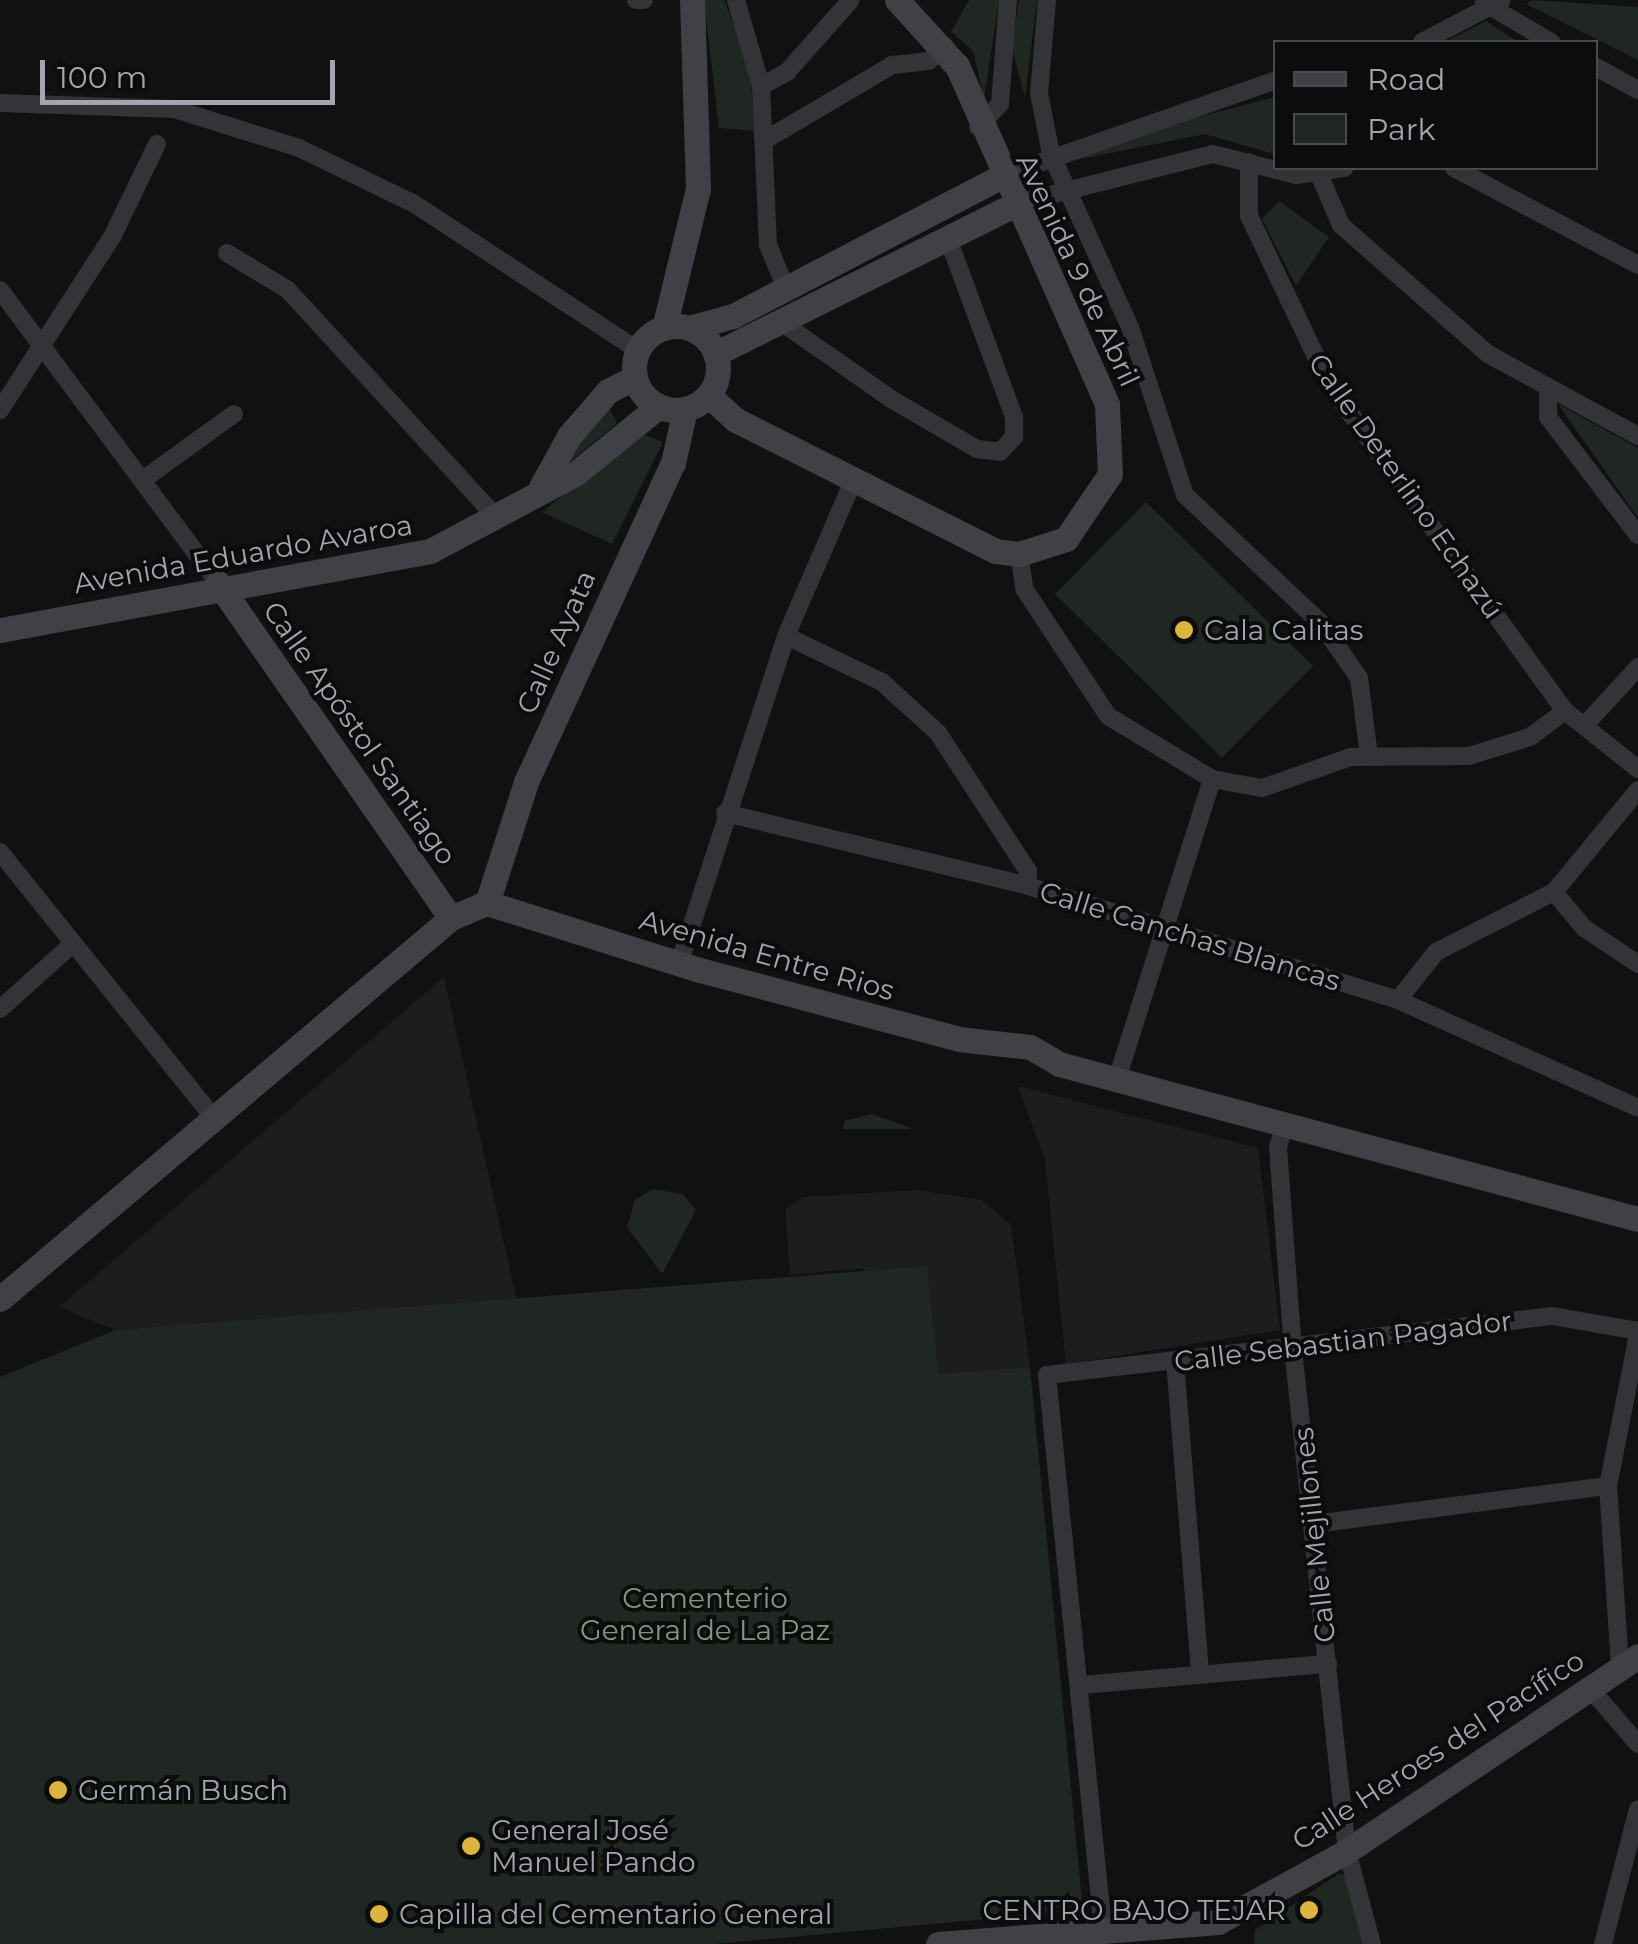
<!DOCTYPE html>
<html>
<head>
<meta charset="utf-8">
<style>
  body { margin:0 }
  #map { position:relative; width:1638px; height:1944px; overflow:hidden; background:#111112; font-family:Montserrat,sans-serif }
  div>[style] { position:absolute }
  .built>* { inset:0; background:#1d1d1f }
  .green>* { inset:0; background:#202621 }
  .street>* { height:18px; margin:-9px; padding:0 9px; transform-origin:9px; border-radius:9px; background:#343438 }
  .secondary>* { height:25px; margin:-12.5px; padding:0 12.5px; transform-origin:12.5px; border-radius:12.5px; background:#404146 }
  .secondary>.ring { margin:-12.5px; padding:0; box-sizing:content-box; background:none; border:25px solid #404146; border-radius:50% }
  .dots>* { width:28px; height:28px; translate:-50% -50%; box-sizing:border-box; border:5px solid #0c0c0d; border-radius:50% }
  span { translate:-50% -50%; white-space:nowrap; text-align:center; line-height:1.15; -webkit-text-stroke:8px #0c0c0d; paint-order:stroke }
  .street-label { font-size:28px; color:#a3a6b1 }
  .poi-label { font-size:28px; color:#a3a6b1 }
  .left { translate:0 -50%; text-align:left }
  .right { translate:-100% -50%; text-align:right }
  .park-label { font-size:28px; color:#7c9a81 }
  .legend { position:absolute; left:1273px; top:40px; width:325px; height:130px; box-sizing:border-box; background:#0c0c0d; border:2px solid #484a4f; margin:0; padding:12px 18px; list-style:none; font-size:30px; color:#a3a6b1 }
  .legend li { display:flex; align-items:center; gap:20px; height:50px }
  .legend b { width:50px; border:2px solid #484a4f }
  .scale { position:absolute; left:40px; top:60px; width:295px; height:45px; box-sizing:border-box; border:5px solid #a3a6b1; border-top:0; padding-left:12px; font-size:30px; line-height:35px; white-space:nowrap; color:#a3a6b1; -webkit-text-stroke:8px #0c0c0d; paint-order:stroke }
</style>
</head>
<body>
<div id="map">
  <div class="built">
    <i style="clip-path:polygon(444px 977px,517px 1301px,115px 1330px,59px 1307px)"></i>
    <i style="clip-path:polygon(1018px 1086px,1258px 1148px,1280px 1330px,1066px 1364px,1045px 1160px)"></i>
    <i style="clip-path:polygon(918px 1190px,982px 1200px,1011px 1225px,1030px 1367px,938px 1375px,862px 1268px,790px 1275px,785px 1209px,803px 1197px)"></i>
  </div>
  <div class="green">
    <i style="clip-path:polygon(704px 0,724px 0,749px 62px,755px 131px,719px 128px)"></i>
    <i style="clip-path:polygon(969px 0,999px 0,984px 99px,973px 51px,951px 32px)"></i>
    <i style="clip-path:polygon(1019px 0,1037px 0,1025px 98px,1012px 48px)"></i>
    <i style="clip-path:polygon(1532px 0,1638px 7px,1638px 60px,1526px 4px)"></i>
    <i style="clip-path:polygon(1486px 21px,1518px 42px,1444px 42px)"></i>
    <i style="clip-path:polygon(1275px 97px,1275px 154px,1205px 134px,1070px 161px,1067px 151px)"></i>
    <i style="clip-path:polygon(1279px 201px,1329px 237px,1296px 286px,1262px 219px)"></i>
    <i style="clip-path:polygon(1558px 404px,1638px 448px,1638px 518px)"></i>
    <i style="clip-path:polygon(610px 409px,617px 423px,549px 479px,579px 443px)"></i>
    <i style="clip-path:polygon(640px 433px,663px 442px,612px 544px,542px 512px)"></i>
    <i style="clip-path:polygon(1146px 502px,1313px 666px,1222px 758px,1055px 594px)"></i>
    <i style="clip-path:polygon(872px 1114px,913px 1129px,843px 1129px,844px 1121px)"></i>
    <i style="clip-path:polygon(653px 1189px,683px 1194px,696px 1210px,662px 1274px,627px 1227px,635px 1200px)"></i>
    <i style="clip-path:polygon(927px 1266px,938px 1374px,1030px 1367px,1082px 1901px,1060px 1912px,715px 1944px,0 1944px,0 1377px,115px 1330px)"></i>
    <i style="clip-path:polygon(1338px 1874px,1349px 1875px,1366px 1944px,1254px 1944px,1255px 1930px)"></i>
  </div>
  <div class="street">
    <i style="left:636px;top:0;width:8px"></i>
    <i style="left:736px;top:0;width:90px;rotate:73.8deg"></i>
    <i style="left:761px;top:86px;width:159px;rotate:87.5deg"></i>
    <i style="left:768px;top:245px;width:48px;rotate:67.8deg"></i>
    <i style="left:1047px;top:0;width:93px;rotate:94.9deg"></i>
    <i style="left:1039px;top:93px;width:62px;rotate:78.9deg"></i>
    <i style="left:1051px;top:154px;width:190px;rotate:65.5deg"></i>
    <i style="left:1130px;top:327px;width:177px;rotate:71.9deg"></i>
    <i style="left:1185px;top:495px;width:185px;rotate:43.3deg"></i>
    <i style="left:1320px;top:622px;width:68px;rotate:55.1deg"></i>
    <i style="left:1359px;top:678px;width:79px;rotate:82.7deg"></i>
    <i style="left:1484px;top:3px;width:78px;rotate:30.2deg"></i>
    <i style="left:1422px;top:42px;width:90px;rotate:-27.7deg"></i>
    <i style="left:1596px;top:67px;width:48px;rotate:28.7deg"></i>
    <i style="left:761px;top:86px;width:30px;rotate:-28deg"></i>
    <i style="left:787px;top:72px;width:96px;rotate:-48.4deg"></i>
    <i style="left:0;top:103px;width:174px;rotate:2deg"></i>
    <i style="left:174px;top:109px;width:131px;rotate:17.3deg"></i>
    <i style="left:299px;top:148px;width:127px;rotate:25.8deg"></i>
    <i style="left:413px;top:203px;width:269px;rotate:33.2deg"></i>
    <i style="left:978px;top:127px;width:32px;rotate:-46deg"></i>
    <i style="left:1000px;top:104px;width:104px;rotate:-85.6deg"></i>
    <i style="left:767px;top:139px;width:145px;rotate:-30.6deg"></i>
    <i style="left:892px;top:65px;width:37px;rotate:-6deg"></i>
    <i style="left:929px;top:61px;width:22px;rotate:-43deg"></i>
    <i style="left:1249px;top:162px;width:54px;rotate:90deg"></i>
    <i style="left:1249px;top:216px;width:186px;rotate:64.5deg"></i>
    <i style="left:1329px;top:384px;width:403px;rotate:54.2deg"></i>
    <i style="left:1565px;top:711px;width:93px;rotate:38.5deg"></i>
    <i style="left:1454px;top:168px;width:208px;rotate:27.8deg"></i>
    <i style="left:1319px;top:174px;width:56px;rotate:66.7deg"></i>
    <i style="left:1341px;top:225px;width:196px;rotate:41.3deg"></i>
    <i style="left:1488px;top:354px;width:171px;rotate:28.7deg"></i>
    <i style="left:1002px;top:176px;width:290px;rotate:-19.3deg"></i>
    <i style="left:1018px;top:203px;width:201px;rotate:-14.1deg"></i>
    <i style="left:1213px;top:154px;width:86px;rotate:14.2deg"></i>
    <i style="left:1296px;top:175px;width:49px;rotate:-8.3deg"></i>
    <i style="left:227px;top:253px;width:71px;rotate:31.2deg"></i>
    <i style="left:288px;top:290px;width:309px;rotate:47.5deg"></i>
    <i style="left:0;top:290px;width:365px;rotate:53.3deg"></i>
    <i style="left:784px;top:324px;width:131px;rotate:35deg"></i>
    <i style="left:891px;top:399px;width:99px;rotate:30.2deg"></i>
    <i style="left:977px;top:449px;width:23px;rotate:7deg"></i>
    <i style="left:1000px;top:452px;width:21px;rotate:-47deg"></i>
    <i style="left:1014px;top:437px;width:20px;rotate:-90deg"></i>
    <i style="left:1014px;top:417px;width:190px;rotate:-110.3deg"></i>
    <i style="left:1548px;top:392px;width:25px;rotate:90deg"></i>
    <i style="left:1548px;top:417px;width:148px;rotate:52.7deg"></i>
    <i style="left:0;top:410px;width:208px;rotate:-57.1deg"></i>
    <i style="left:113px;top:235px;width:101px;rotate:-64.2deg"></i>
    <i style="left:144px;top:479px;width:111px;rotate:-35.8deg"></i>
    <i style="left:1019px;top:554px;width:36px;rotate:81deg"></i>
    <i style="left:1025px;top:590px;width:151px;rotate:56.6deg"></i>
    <i style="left:1108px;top:716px;width:122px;rotate:31.2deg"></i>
    <i style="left:1212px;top:779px;width:51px;rotate:10.2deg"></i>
    <i style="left:1262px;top:788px;width:94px;rotate:-19.2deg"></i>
    <i style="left:1351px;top:757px;width:118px;rotate:-0.5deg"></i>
    <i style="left:1469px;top:756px;width:64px;rotate:-17.3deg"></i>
    <i style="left:1530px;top:737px;width:44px;rotate:-36.6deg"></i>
    <i style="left:786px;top:636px;width:106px;rotate:25.6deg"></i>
    <i style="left:882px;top:682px;width:76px;rotate:42.3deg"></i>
    <i style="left:938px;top:733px;width:165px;rotate:56.9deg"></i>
    <i style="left:1028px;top:871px;width:15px;rotate:90deg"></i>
    <i style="left:1584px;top:726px;width:80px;rotate:-47.5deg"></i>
    <i style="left:725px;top:813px;width:312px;rotate:13.5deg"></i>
    <i style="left:1028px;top:886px;width:387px;rotate:17.1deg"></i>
    <i style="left:1398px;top:1000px;width:263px;rotate:24.2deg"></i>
    <i style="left:0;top:852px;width:343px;rotate:51.2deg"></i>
    <i style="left:1554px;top:892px;width:47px;rotate:50.2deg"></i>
    <i style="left:1584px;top:928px;width:65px;rotate:33.7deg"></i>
    <i style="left:679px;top:964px;width:345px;rotate:-71.9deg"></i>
    <i style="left:786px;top:636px;width:171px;rotate:-66.6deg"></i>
    <i style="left:1398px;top:1000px;width:61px;rotate:-51.6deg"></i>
    <i style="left:1436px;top:952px;width:132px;rotate:-27deg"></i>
    <i style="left:1554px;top:892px;width:132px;rotate:-50.5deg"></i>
    <i style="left:0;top:1009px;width:93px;rotate:-41.9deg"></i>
    <i style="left:1117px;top:1079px;width:315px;rotate:-72.4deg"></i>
    <i style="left:1284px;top:1125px;width:23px;rotate:105deg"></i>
    <i style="left:1278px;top:1147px;width:203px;rotate:85.8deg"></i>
    <i style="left:1293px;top:1349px;width:505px;rotate:83.86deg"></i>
    <i style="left:1347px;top:1851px;width:96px;rotate:75deg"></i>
    <i style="left:1175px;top:1361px;width:313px;rotate:85.4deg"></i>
    <i style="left:1314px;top:1524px;width:296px;rotate:-7.4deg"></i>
    <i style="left:1620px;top:1666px;width:180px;rotate:-93.8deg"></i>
    <i style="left:1608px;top:1486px;width:154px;rotate:-78.8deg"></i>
    <i style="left:1081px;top:1685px;width:248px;rotate:-4.9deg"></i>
    <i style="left:1588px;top:1686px;width:77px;rotate:49.2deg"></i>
    <i style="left:1103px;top:1929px;width:557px;rotate:-95.77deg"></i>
    <i style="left:1047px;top:1375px;width:508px;rotate:-6.66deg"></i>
    <i style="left:1552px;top:1316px;width:87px;rotate:9.9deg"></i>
    <i style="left:1603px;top:1944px;width:139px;rotate:-75.5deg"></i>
  </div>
  <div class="secondary">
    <i class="ring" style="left:634px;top:326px;width:59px;height:59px"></i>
    <i style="left:664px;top:328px;width:143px;rotate:-76.3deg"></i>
    <i style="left:698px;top:189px;width:189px;rotate:-91.8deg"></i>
    <i style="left:689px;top:328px;width:46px;rotate:-15.3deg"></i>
    <i style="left:733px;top:316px;width:303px;rotate:-27.5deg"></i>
    <i style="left:715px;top:354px;width:339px;rotate:-26.5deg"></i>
    <i style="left:708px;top:395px;width:38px;rotate:42deg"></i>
    <i style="left:736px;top:420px;width:290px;rotate:26.8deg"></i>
    <i style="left:995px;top:551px;width:24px;rotate:7deg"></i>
    <i style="left:1019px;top:554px;width:49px;rotate:-17.7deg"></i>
    <i style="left:1066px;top:539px;width:78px;rotate:-55.9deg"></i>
    <i style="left:1110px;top:474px;width:70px;rotate:-92.5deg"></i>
    <i style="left:1107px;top:404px;width:370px;rotate:-113.9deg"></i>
    <i style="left:957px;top:66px;width:89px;rotate:-132.3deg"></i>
    <i style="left:541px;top:487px;width:58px;rotate:-61.2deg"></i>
    <i style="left:569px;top:436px;width:60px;rotate:-49.1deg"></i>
    <i style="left:608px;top:391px;width:30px;rotate:-27deg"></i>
    <i style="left:218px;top:583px;width:408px;rotate:55.2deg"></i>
    <i style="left:0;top:630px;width:437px;rotate:-10.4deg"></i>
    <i style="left:430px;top:551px;width:164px;rotate:-28deg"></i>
    <i style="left:575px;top:474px;width:108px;rotate:-39deg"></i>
    <i style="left:487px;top:903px;width:127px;rotate:-72.1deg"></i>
    <i style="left:526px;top:782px;width:351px;rotate:-65.3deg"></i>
    <i style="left:673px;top:463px;width:55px;rotate:-77.5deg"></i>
    <i style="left:0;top:1299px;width:590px;rotate:-40.19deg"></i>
    <i style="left:451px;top:918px;width:39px;rotate:-23deg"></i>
    <i style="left:487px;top:903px;width:223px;rotate:17.5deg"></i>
    <i style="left:700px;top:970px;width:268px;rotate:14.9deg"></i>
    <i style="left:959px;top:1039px;width:71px;rotate:6.4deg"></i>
    <i style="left:1030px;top:1047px;width:34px;rotate:30deg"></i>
    <i style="left:1059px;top:1064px;width:599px;rotate:14.99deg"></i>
    <i style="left:938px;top:1944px;width:281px;rotate:-4.5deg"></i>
    <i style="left:1218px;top:1922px;width:147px;rotate:-28.8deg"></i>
    <i style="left:1347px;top:1851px;width:350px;rotate:-33.8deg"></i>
  </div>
  <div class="dots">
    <i style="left:1184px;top:630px;background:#dcb53e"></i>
    <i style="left:58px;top:1790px;background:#dcb53e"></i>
    <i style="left:471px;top:1846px;background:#dcb53e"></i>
    <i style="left:1309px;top:1910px;background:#dcb53e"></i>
    <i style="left:379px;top:1914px;background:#dcb53e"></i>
  </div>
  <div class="street-label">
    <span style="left:1078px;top:270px;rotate:65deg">Avenida 9 de Abril</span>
    <span style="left:1406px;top:486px;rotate:55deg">Calle Deterlino Echazú</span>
    <span style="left:243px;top:554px;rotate:-10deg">Avenida Eduardo Avaroa</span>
    <span style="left:556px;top:642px;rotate:-66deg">Calle Ayata</span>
    <span style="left:360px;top:733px;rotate:55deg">Calle Apóstol Santiago</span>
    <span style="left:1190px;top:936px;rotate:17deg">Calle Canchas Blancas</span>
    <span style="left:767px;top:955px;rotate:16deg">Avenida Entre Rios</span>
    <span style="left:1343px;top:1341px;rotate:-7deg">Calle Sebastian Pagador</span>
    <span style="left:1314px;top:1535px;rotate:-96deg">Calle Mejillones</span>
    <span style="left:1438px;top:1750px;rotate:-33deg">Calle Heroes del Pacífico</span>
  </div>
  <div class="poi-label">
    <span class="left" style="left:1204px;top:630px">Cala Calitas</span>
    <span class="left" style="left:78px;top:1790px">Germán Busch</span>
    <span class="left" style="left:491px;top:1846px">General José<br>Manuel Pando</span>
    <span class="right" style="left:1286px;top:1910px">CENTRO BAJO TEJAR</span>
    <span class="left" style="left:399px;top:1914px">Capilla del Cementario General</span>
  </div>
  <div class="park-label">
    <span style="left:705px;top:1614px">Cementerio<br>General de La Paz</span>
  </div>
  <ul class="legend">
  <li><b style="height:12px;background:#404146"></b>Road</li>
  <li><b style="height:28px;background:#202621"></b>Park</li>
  </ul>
  <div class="scale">100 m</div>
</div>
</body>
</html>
